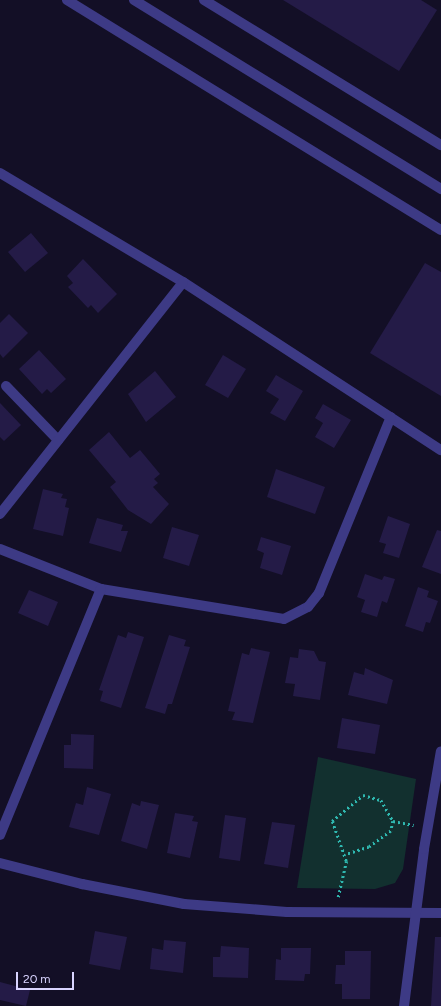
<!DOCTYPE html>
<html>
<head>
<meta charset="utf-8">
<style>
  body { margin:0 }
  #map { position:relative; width:441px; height:1006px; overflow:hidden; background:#130f26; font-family:Figtree,sans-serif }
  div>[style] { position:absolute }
  .green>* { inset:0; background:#12302f }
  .building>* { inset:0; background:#241b47 }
  .path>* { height:2.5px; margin-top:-1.25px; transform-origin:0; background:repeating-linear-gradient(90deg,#2fb8b0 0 2px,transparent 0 5px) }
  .minor>* { height:10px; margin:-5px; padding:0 5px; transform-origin:5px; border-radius:5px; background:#3d3a85 }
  span { translate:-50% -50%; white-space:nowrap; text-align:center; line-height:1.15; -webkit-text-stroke:3.5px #130f26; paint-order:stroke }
  .scale { position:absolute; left:16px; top:972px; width:58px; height:18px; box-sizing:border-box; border:2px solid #d9d4ff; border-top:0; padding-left:5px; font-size:12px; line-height:14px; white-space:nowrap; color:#d9d4ff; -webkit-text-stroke:3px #130f26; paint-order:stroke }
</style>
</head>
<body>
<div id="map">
  <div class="green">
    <i style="clip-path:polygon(318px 757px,416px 779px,403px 869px,395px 883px,375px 889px,297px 888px)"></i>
  </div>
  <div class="building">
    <i style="clip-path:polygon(283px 0,421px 0,437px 10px,399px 71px)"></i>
    <i style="clip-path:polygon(31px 233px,48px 253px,25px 272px,8px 252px)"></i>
    <i style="clip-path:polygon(83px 259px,117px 294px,98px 313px,91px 305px,88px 308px,68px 287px,73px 283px,67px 276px)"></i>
    <i style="clip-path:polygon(425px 263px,441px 272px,441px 396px,370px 353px)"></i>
    <i style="clip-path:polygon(9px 314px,28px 333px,3px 358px,0 354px,0 323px)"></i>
    <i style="clip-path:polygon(39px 350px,66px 379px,51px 393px,47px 389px,42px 394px,19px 369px)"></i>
    <i style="clip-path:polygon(223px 355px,246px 369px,228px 398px,205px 385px)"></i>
    <i style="clip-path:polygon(155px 371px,176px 397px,146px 422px,128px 394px)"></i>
    <i style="clip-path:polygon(276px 375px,303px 391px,285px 421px,270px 413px,279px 399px,266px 391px)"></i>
    <i style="clip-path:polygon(0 403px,21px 425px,4px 441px,0 437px)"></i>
    <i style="clip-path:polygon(323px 404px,351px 420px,334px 448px,315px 437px,323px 423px,315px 418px)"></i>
    <i style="clip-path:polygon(109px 432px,130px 458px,140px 450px,160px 474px,154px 479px,158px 483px,153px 487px,169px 504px,151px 524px,128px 510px,110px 487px,116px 482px,89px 450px)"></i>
    <i style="clip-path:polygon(276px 469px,325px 487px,315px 514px,267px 497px)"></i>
    <i style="clip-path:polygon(43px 489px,63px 494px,61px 498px,67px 499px,65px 507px,69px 508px,63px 536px,33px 529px)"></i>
    <i style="clip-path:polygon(388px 516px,410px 524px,399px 558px,383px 553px,386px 544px,379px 542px)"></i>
    <i style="clip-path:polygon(97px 518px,123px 525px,121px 531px,128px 531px,121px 552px,89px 543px)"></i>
    <i style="clip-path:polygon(172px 527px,199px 535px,189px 566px,163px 558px)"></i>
    <i style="clip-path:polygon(437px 530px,441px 531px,441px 574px,422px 567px)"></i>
    <i style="clip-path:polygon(261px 537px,291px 546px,282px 575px,260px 568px,264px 553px,257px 550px)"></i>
    <i style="clip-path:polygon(365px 574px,382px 580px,384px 576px,395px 579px,387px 603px,382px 601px,377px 617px,361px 612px,365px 600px,357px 597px)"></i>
    <i style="clip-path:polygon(418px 587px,429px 591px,427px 597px,438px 601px,430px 623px,426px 622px,423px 632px,405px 626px)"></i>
    <i style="clip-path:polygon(29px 590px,58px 602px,48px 626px,18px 613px)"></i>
    <i style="clip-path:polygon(128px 632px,144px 637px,121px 708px,100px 701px,103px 691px,99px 690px,118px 635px,126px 638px)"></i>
    <i style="clip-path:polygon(169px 635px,186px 640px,184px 646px,190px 647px,172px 704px,168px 704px,165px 714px,145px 708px)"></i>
    <i style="clip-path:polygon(251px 648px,270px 652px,253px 723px,232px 720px,235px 712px,228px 711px,242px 653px,249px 655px)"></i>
    <i style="clip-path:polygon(299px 649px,314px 651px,319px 661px,326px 662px,320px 700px,293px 696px,295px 684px,285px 683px,290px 657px,298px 658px)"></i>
    <i style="clip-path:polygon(365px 668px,393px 680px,387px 704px,348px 695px,354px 672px,364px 675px)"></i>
    <i style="clip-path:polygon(342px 718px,380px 725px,375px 754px,337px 748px)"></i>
    <i style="clip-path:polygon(71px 734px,94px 735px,93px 769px,64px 768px,64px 745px,71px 745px)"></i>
    <i style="clip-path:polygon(87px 787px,111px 794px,99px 835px,69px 827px,76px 803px,83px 805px)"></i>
    <i style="clip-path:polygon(141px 801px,159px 805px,147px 849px,121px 841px,132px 803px,140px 806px)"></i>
    <i style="clip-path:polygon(175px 813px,194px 816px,192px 821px,198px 822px,190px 858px,167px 853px)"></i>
    <i style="clip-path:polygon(225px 815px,246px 818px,240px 861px,219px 858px)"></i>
    <i style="clip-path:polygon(272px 822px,295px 825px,288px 868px,264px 864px)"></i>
    <i style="clip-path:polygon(95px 931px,127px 937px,120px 970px,89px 964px)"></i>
    <i style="clip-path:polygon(435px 937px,441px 937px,441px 1006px,431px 1006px)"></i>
    <i style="clip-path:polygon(164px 940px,186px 942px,183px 973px,150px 969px,152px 948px,163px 950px)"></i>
    <i style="clip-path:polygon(221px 946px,249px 948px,248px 978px,213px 977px,213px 957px,220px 957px)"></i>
    <i style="clip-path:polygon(281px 948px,311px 948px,310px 974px,305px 974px,304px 981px,275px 980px,276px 959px,281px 960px)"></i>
    <i style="clip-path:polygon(345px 951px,371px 951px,370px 999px,342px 999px,342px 984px,335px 984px,336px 965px,345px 965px)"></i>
    <i style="clip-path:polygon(0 982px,30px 990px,26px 1006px,0 1000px)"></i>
  </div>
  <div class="path">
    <i style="left:393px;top:821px;width:21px;rotate:11deg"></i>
    <i style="left:338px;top:897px;width:37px;rotate:-77deg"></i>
    <i style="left:346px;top:861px;width:42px;rotate:-109.3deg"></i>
    <i style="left:332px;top:821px;width:40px;rotate:-40deg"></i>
    <i style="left:363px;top:795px;width:19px;rotate:16deg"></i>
    <i style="left:381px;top:800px;width:24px;rotate:60deg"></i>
    <i style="left:393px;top:821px;width:10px;rotate:101deg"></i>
    <i style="left:391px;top:831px;width:27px;rotate:144deg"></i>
    <i style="left:369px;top:847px;width:25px;rotate:162deg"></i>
  </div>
  <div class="minor">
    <i style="left:67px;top:0;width:439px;rotate:31.6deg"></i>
    <i style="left:134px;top:0;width:361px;rotate:31.6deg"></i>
    <i style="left:204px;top:0;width:278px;rotate:31.5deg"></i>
    <i style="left:0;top:173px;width:213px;rotate:30.8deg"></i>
    <i style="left:183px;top:282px;width:308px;rotate:33.1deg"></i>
    <i style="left:6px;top:386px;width:75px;rotate:46.1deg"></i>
    <i style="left:0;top:514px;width:295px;rotate:-51.7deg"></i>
    <i style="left:0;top:549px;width:109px;rotate:21.6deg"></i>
    <i style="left:101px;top:589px;width:185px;rotate:9.3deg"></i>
    <i style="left:284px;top:619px;width:27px;rotate:-27deg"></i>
    <i style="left:308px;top:607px;width:18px;rotate:-52deg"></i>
    <i style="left:319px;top:593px;width:190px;rotate:-67.8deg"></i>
    <i style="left:0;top:835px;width:266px;rotate:-67.7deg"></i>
    <i style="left:0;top:863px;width:85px;rotate:14.4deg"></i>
    <i style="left:82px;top:884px;width:104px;rotate:11.1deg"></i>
    <i style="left:184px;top:904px;width:103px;rotate:4.4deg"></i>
    <i style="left:287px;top:912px;width:154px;rotate:0.4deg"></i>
    <i style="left:404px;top:1006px;width:158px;rotate:-82.7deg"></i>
    <i style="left:424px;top:849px;width:99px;rotate:-80.2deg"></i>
  </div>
  <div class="scale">20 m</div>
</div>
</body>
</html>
